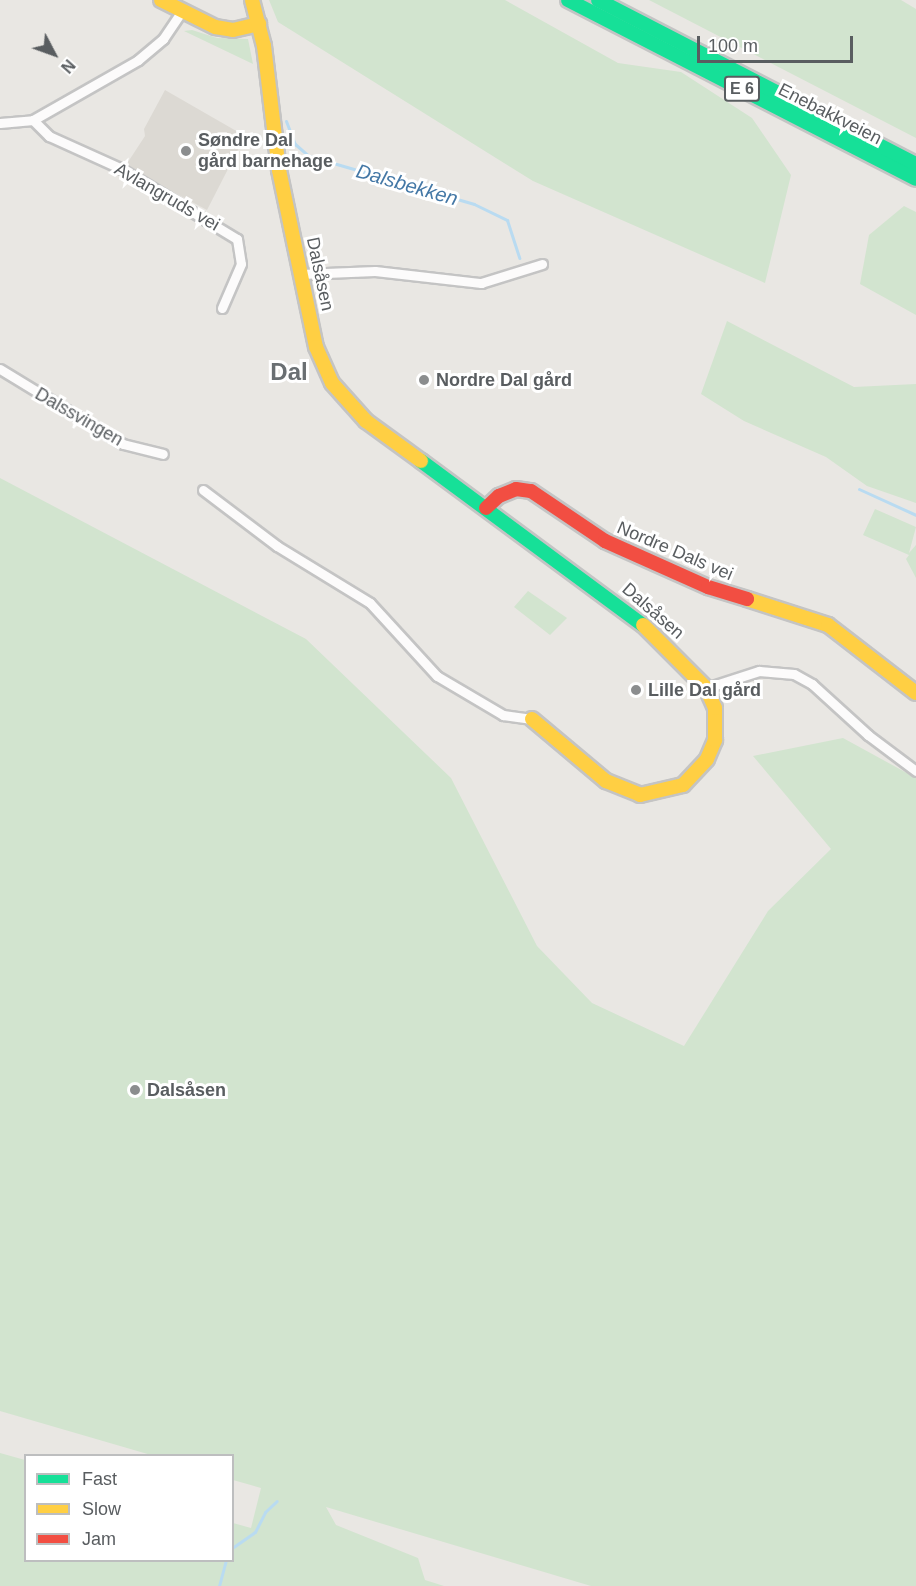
<!DOCTYPE html>
<html>
<head>
<meta charset="utf-8">
<style>
  body { margin:0 }
  #map { position:relative; width:916px; height:1586px; overflow:hidden; background:#e9e7e3; font-family:Arial,sans-serif }
  div>[style] { position:absolute }
  .education>* { inset:0; background:#dcd9d3 }
  .green>* { inset:0; background:#d2e4cf }
  .stream>* { height:3px; margin:-1.5px; padding:0 1.5px; transform-origin:1.5px; border-radius:1.5px; background:#b9dbf1 }
  .roads { filter:drop-shadow(2px 0 #c4c4c4) drop-shadow(-2px 0 #c4c4c4) drop-shadow(0 2px #c4c4c4) drop-shadow(0 -2px #c4c4c4) }
  .street>* { height:9px; margin:-4.5px; padding:0 4.5px; transform-origin:4.5px; border-radius:4.5px; background:#fcfbfb }
  .fast>* { height:14px; margin:-7px; padding:0 7px; transform-origin:7px; border-radius:7px; background:#16e098 }
  .slow>* { height:14px; margin:-7px; padding:0 7px; transform-origin:7px; border-radius:7px; background:#ffcf43 }
  .jam>* { height:14px; margin:-7px; padding:0 7px; transform-origin:7px; border-radius:7px; background:#f24e42 }
  .dots>* { width:16px; height:16px; translate:-50% -50%; box-sizing:border-box; border:3px solid #fff; border-radius:50% }
  span { translate:-50% -50%; white-space:nowrap; text-align:center; line-height:1.15; -webkit-text-stroke:6px #fff; paint-order:stroke }
  .shield-label span { padding:2px 4px; background:#fff; border:2px solid; border-radius:4px; -webkit-text-stroke-width:0 }
  .shield-label { font-size:16px; color:#595d60; font-weight:700 }
  .street-label { font-size:18px; color:#595d60 }
  .poi-label { font-size:18px; color:#595d60; font-weight:700 }
  .left { translate:0 -50%; text-align:left }
  .water-label { font-size:20px; color:#4478a6; font-style:italic }
  .district-label { font-size:24px; color:#6a6f72; font-weight:700 }
  .legend { position:absolute; left:24px; top:1454px; width:210px; height:108px; box-sizing:border-box; background:#fff; border:2px solid #bdbebf; margin:0; padding:8px 10px; list-style:none; font-size:18px; color:#595d60 }
  .legend li { display:flex; align-items:center; gap:12px; height:30px }
  .legend b { width:30px; border:2px solid #bdbebf }
  .north { position:absolute; left:24px; top:24px; width:60px; height:60px; -webkit-text-stroke:4px #fff; paint-order:stroke; rotate:131deg; font-size:16px; font-weight:700; line-height:24px; text-align:center; color:#595d60 }
  .north::after { content:''; display:block; margin:auto; width:21px; height:27px; background:#595d60; clip-path:polygon(50% 0,100% 100%,50% 72%,0 100%) }
  .scale { position:absolute; left:697px; top:36px; width:156px; height:27px; box-sizing:border-box; border:3px solid #595d60; border-top:0; padding-left:8px; font-size:18px; line-height:21px; white-space:nowrap; color:#595d60; -webkit-text-stroke:4px #fff; paint-order:stroke }
</style>
</head>
<body>
<div id="map">
  <div class="education">
    <i style="clip-path:polygon(165px 90px,245px 136px,207px 210px,130px 169px,128px 162px,145px 136px,144px 129px)"></i>
  </div>
  <div class="green">
    <i style="clip-path:polygon(269px 0,505px 0,618px 63px,681px 72px,752px 118px,791px 175px,765px 283px,533px 181px,278px 22px)"></i>
    <i style="clip-path:polygon(649px 0,901px 0,916px 9px,916px 138px)"></i>
    <i style="clip-path:polygon(192px 30px,217px 38px,248px 39px,253px 64px,184px 31px)"></i>
    <i style="clip-path:polygon(904px 206px,916px 212px,916px 315px,860px 284px,869px 235px)"></i>
    <i style="clip-path:polygon(727px 321px,854px 387px,916px 384px,916px 503px,867px 486px,826px 457px,744px 421px,701px 394px)"></i>
    <i style="clip-path:polygon(0 478px,306px 639px,451px 778px,537px 946px,592px 1003px,684px 1046px,768px 911px,831px 849px,753px 756px,843px 738px,916px 778px,916px 1586px,591px 1586px,326px 1507px,336px 1525px,418px 1558px,425px 1580px,444px 1586px,0 1586px,0 1453px,25px 1460px,26px 1560px,232px 1560px,233px 1523px,251px 1528px,261px 1488px,233px 1480px,232px 1456px,151px 1455px,0 1411px)"></i>
    <i style="clip-path:polygon(875px 509px,916px 527px,909px 553px,916px 545px,916px 578px,906px 559px,909px 555px,863px 535px)"></i>
    <i style="clip-path:polygon(528px 591px,567px 618px,550px 635px,514px 607px)"></i>
  </div>
  <div class="stream">
    <i style="left:286px;top:121px;width:25px;rotate:69deg"></i>
    <i style="left:295px;top:144px;width:18px;rotate:41deg"></i>
    <i style="left:309px;top:156px;width:172px;rotate:16.2deg"></i>
    <i style="left:474px;top:204px;width:37px;rotate:26deg"></i>
    <i style="left:507px;top:220px;width:40px;rotate:72deg"></i>
    <i style="left:859px;top:489px;width:63px;rotate:24.5deg"></i>
    <i style="left:232px;top:1548px;width:28px;rotate:-35deg"></i>
    <i style="left:255px;top:1532px;width:22px;rotate:-63deg"></i>
    <i style="left:265px;top:1512px;width:16px;rotate:-43deg"></i>
    <i style="left:219px;top:1586px;width:27px;rotate:-75deg"></i>
  </div>
  <div class="roads">
    <div class="street">
      <i style="left:33px;top:120px;width:23px;rotate:45deg"></i>
      <i style="left:49px;top:136px;width:78px;rotate:24.3deg"></i>
      <i style="left:120px;top:168px;width:137px;rotate:31.3deg"></i>
      <i style="left:237px;top:239px;width:25px;rotate:81deg"></i>
      <i style="left:241px;top:264px;width:48px;rotate:113.4deg"></i>
      <i style="left:0;top:123px;width:33px;rotate:-5deg"></i>
      <i style="left:33px;top:120px;width:121px;rotate:-29.7deg"></i>
      <i style="left:138px;top:60px;width:33px;rotate:-40deg"></i>
      <i style="left:163px;top:39px;width:32px;rotate:-56deg"></i>
      <i style="left:301px;top:274px;width:74px;rotate:-2.3deg"></i>
      <i style="left:375px;top:271px;width:107px;rotate:6.5deg"></i>
      <i style="left:481px;top:283px;width:64px;rotate:-17.3deg"></i>
      <i style="left:0;top:369px;width:144px;rotate:31.4deg"></i>
      <i style="left:123px;top:444px;width:41px;rotate:14deg"></i>
      <i style="left:203px;top:490px;width:93px;rotate:37.1deg"></i>
      <i style="left:277px;top:546px;width:109px;rotate:31.5deg"></i>
      <i style="left:370px;top:603px;width:99px;rotate:47.5deg"></i>
      <i style="left:437px;top:676px;width:77px;rotate:30.6deg"></i>
      <i style="left:503px;top:715px;width:29px;rotate:8deg"></i>
      <i style="left:706px;top:688px;width:56px;rotate:-17.8deg"></i>
      <i style="left:759px;top:671px;width:35px;rotate:5deg"></i>
      <i style="left:794px;top:674px;width:21px;rotate:29deg"></i>
      <i style="left:812px;top:684px;width:76px;rotate:42.3deg"></i>
      <i style="left:868px;top:735px;width:60px;rotate:36.9deg"></i>
    </div>
    <div class="fast">
      <i style="left:568px;top:0;width:391px;rotate:27.2deg"></i>
      <i style="left:598px;top:0;width:358px;rotate:27.3deg"></i>
      <i style="left:421px;top:461px;width:276px;rotate:36.5deg"></i>
    </div>
    <div class="slow">
      <i style="left:161px;top:0;width:60px;rotate:26.6deg"></i>
      <i style="left:215px;top:27px;width:18px;rotate:9deg"></i>
      <i style="left:233px;top:30px;width:27px;rotate:-13deg"></i>
      <i style="left:252px;top:0;width:48px;rotate:75.4deg"></i>
      <i style="left:264px;top:46px;width:125px;rotate:83.1deg"></i>
      <i style="left:279px;top:170px;width:181px;rotate:78.2deg"></i>
      <i style="left:316px;top:347px;width:39px;rotate:66deg"></i>
      <i style="left:332px;top:383px;width:51px;rotate:48.2deg"></i>
      <i style="left:366px;top:421px;width:68px;rotate:36deg"></i>
      <i style="left:747px;top:599px;width:85px;rotate:17.8deg"></i>
      <i style="left:828px;top:625px;width:111px;rotate:37.7deg"></i>
      <i style="left:532px;top:719px;width:97px;rotate:40deg"></i>
      <i style="left:606px;top:781px;width:37px;rotate:22deg"></i>
      <i style="left:640px;top:795px;width:44px;rotate:-13.1deg"></i>
      <i style="left:683px;top:785px;width:35px;rotate:-47deg"></i>
      <i style="left:707px;top:759px;width:21px;rotate:-67deg"></i>
      <i style="left:715px;top:740px;width:32px;rotate:-90deg"></i>
      <i style="left:715px;top:708px;width:22px;rotate:-114deg"></i>
      <i style="left:706px;top:688px;width:89px;rotate:-135deg"></i>
    </div>
    <div class="jam">
      <i style="left:486px;top:508px;width:18px;rotate:-43deg"></i>
      <i style="left:499px;top:496px;width:18px;rotate:-22deg"></i>
      <i style="left:516px;top:489px;width:15px;rotate:8deg"></i>
      <i style="left:531px;top:491px;width:89px;rotate:34deg"></i>
      <i style="left:605px;top:541px;width:113px;rotate:24.1deg"></i>
      <i style="left:708px;top:587px;width:41px;rotate:17.1deg"></i>
    </div>
  </div>
  <div class="dots">
    <i style="left:186px;top:151px;background:#8b8d8e"></i>
    <i style="left:424px;top:380px;background:#8b8d8e"></i>
    <i style="left:636px;top:690px;background:#8b8d8e"></i>
    <i style="left:135px;top:1090px;background:#8b8d8e"></i>
  </div>
  <div class="shield-label">
    <span style="left:742px;top:89px">E 6</span>
  </div>
  <div class="street-label">
    <span style="left:830px;top:114px;rotate:27deg">Enebakkveien</span>
    <span style="left:167px;top:197px;rotate:30deg">Avlangruds vei</span>
    <span style="left:320px;top:274px;rotate:78deg">Dalsåsen</span>
    <span style="left:79px;top:417px;rotate:30deg">Dalssvingen</span>
    <span style="left:675px;top:551px;rotate:23deg">Nordre Dals vei</span>
    <span style="left:653px;top:611px;rotate:41deg">Dalsåsen</span>
  </div>
  <div class="poi-label">
    <span class="left" style="left:198px;top:151px">Søndre Dal<br>gård barnehage</span>
    <span class="left" style="left:436px;top:380px">Nordre Dal gård</span>
    <span class="left" style="left:648px;top:690px">Lille Dal gård</span>
    <span class="left" style="left:147px;top:1090px">Dalsåsen</span>
  </div>
  <div class="water-label">
    <span style="left:407px;top:185px;rotate:16deg">Dalsbekken</span>
  </div>
  <div class="district-label">
    <span style="left:289px;top:372px">Dal</span>
  </div>
  <ul class="legend">
  <li><b style="height:8px;background:#16e098"></b>Fast</li>
  <li><b style="height:8px;background:#ffcf43"></b>Slow</li>
  <li><b style="height:8px;background:#f24e42"></b>Jam</li>
  </ul>
  <div class="north">N</div>
  <div class="scale">100 m</div>
</div>
</body>
</html>
